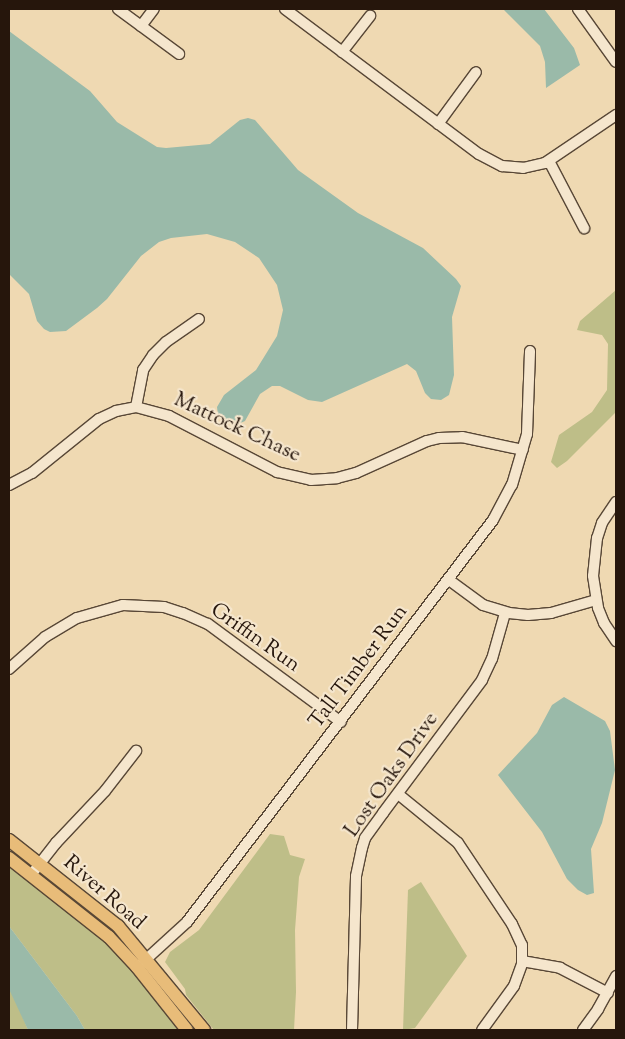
<!DOCTYPE html>
<html>
<head>
<meta charset="utf-8">
<style>
  body { margin:0 }
  #map { position:relative; width:625px; height:1039px; overflow:hidden; background:#efd9b2; font-family:"Sorts Mill Goudy",serif }
  div>[style] { position:absolute }
  .green>* { inset:0; background:#bebe88 }
  .water>* { inset:0; background:#9abaa9 }
  .roads { filter:drop-shadow(1px 0 #584736) drop-shadow(-1px 0 #584736) drop-shadow(0 1px #584736) drop-shadow(0 -1px #584736) }
  .minor>* { height:10px; margin:-5px; padding:0 5px; transform-origin:5px; border-radius:5px; background:#f5e6cd }
  .major>* { height:12px; margin:-6px; padding:0 6px; transform-origin:6px; border-radius:6px; background:#e8bc79 }
  span { translate:-50% -50%; white-space:nowrap; text-align:center; line-height:1.15; -webkit-text-stroke:4.5px #f5e6cd; paint-order:stroke }
  .street-label { font-size:21px; color:#26160c }
  .frame { position:absolute; inset:0; border:10px solid #26160c; pointer-events:none }
</style>
</head>
<body>
<div id="map">
  <div class="green">
    <i style="clip-path:polygon(616px 290px,616px 412px,567px 461px,557px 468px,551px 462px,559px 435px,592px 412px,607px 390px,608px 344px,602px 335px,577px 330px,580px 321px)"></i>
    <i style="clip-path:polygon(270px 834px,284px 836px,290px 855px,305px 859px,299px 877px,295px 930px,296px 992px,294px 1030px,214px 1030px,186px 995px,185px 989px,165px 962px,170px 952px,199px 930px)"></i>
    <i style="clip-path:polygon(9px 858px,73px 908px,129px 967px,183px 1030px,85px 1030px,77px 1016px,9px 926px)"></i>
    <i style="clip-path:polygon(421px 882px,467px 956px,415px 1028px,403px 1030px,408px 890px)"></i>
    <i style="clip-path:polygon(9px 989px,12px 991px,28px 1030px,9px 1030px)"></i>
  </div>
  <div class="water">
    <i style="clip-path:polygon(483px 9px,544px 9px,574px 48px,580px 65px,546px 88px,545px 62px,540px 46px,504px 10px)"></i>
    <i style="clip-path:polygon(9px 31px,90px 91px,117px 122px,157px 147px,166px 148px,210px 144px,240px 120px,248px 118px,255px 120px,298px 170px,358px 213px,423px 248px,456px 279px,461px 286px,452px 317px,454px 375px,449px 395px,441px 400px,431px 399px,425px 393px,416px 371px,407px 364px,322px 402px,308px 400px,280px 386px,272px 386px,260px 394px,245px 421px,236px 425px,227px 422px,218px 415px,217px 407px,224px 395px,256px 370px,277px 336px,283px 310px,277px 285px,259px 258px,235px 242px,207px 234px,171px 238px,159px 242px,141px 256px,107px 299px,97px 308px,66px 331px,50px 332px,44px 329px,37px 321px,29px 294px,9px 274px)"></i>
    <i style="clip-path:polygon(564px 697px,605px 721px,610px 731px,615px 770px,602px 823px,591px 849px,594px 893px,587px 895px,578px 890px,567px 879px,542px 832px,498px 775px,537px 733px,552px 705px)"></i>
    <i style="clip-path:polygon(9px 926px,77px 1016px,85px 1030px,28px 1030px,9px 989px)"></i>
  </div>
  <div class="roads">
    <div class="minor">
      <i style="left:118px;top:9px;width:76px;rotate:36.4deg"></i>
      <i style="left:285px;top:9px;width:242px;rotate:36.8deg"></i>
      <i style="left:479px;top:154px;width:26px;rotate:28deg"></i>
      <i style="left:502px;top:166px;width:21px;rotate:5deg"></i>
      <i style="left:523px;top:168px;width:23px;rotate:-13deg"></i>
      <i style="left:545px;top:163px;width:86px;rotate:-34.1deg"></i>
      <i style="left:578px;top:9px;width:65px;rotate:54.4deg"></i>
      <i style="left:141px;top:26px;width:21px;rotate:-53deg"></i>
      <i style="left:342px;top:52px;width:46px;rotate:-52.1deg"></i>
      <i style="left:438px;top:124px;width:64px;rotate:-53.8deg"></i>
      <i style="left:549px;top:161px;width:76px;rotate:62.4deg"></i>
      <i style="left:136px;top:407px;width:38px;rotate:-79deg"></i>
      <i style="left:143px;top:370px;width:18px;rotate:-56deg"></i>
      <i style="left:153px;top:355px;width:18px;rotate:-45deg"></i>
      <i style="left:166px;top:342px;width:40px;rotate:-34.9deg"></i>
      <i style="left:9px;top:485px;width:26px;rotate:-28deg"></i>
      <i style="left:32px;top:473px;width:86px;rotate:-38.9deg"></i>
      <i style="left:99px;top:419px;width:19px;rotate:-25deg"></i>
      <i style="left:116px;top:411px;width:20px;rotate:-11deg"></i>
      <i style="left:136px;top:407px;width:34px;rotate:15deg"></i>
      <i style="left:169px;top:416px;width:122px;rotate:27.4deg"></i>
      <i style="left:277px;top:472px;width:35px;rotate:13deg"></i>
      <i style="left:311px;top:480px;width:26px;rotate:-4deg"></i>
      <i style="left:337px;top:478px;width:20px;rotate:-15deg"></i>
      <i style="left:356px;top:473px;width:78px;rotate:-24.3deg"></i>
      <i style="left:427px;top:441px;width:12px;rotate:-14deg"></i>
      <i style="left:439px;top:438px;width:23px;rotate:-2deg"></i>
      <i style="left:462px;top:437px;width:62px;rotate:12deg"></i>
      <i style="left:616px;top:502px;width:25px;rotate:124deg"></i>
      <i style="left:602px;top:523px;width:16px;rotate:108deg"></i>
      <i style="left:597px;top:538px;width:38px;rotate:96deg"></i>
      <i style="left:593px;top:576px;width:32px;rotate:81deg"></i>
      <i style="left:598px;top:608px;width:16px;rotate:68deg"></i>
      <i style="left:604px;top:623px;width:22px;rotate:56deg"></i>
      <i style="left:449px;top:580px;width:42px;rotate:36.3deg"></i>
      <i style="left:483px;top:605px;width:27px;rotate:17deg"></i>
      <i style="left:509px;top:613px;width:19px;rotate:6deg"></i>
      <i style="left:528px;top:615px;width:23px;rotate:-5deg"></i>
      <i style="left:551px;top:613px;width:47px;rotate:-16.1deg"></i>
      <i style="left:9px;top:669px;width:48px;rotate:-41.6deg"></i>
      <i style="left:45px;top:637px;width:37px;rotate:-31deg"></i>
      <i style="left:77px;top:618px;width:48px;rotate:-15.8deg"></i>
      <i style="left:123px;top:605px;width:41px;rotate:2.8deg"></i>
      <i style="left:164px;top:607px;width:20px;rotate:18deg"></i>
      <i style="left:183px;top:613px;width:27px;rotate:24deg"></i>
      <i style="left:208px;top:624px;width:165px;rotate:36.4deg"></i>
      <i style="left:398px;top:794px;width:77px;rotate:39.2deg"></i>
      <i style="left:458px;top:843px;width:97px;rotate:56.3deg"></i>
      <i style="left:512px;top:924px;width:23px;rotate:65deg"></i>
      <i style="left:522px;top:945px;width:19px;rotate:90deg"></i>
      <i style="left:522px;top:964px;width:23px;rotate:110deg"></i>
      <i style="left:514px;top:986px;width:54px;rotate:126deg"></i>
      <i style="left:31px;top:875px;width:41px;rotate:-52deg"></i>
      <i style="left:56px;top:843px;width:71px;rotate:-46.7deg"></i>
      <i style="left:105px;top:791px;width:51px;rotate:-52.2deg"></i>
      <i style="left:522px;top:961px;width:39px;rotate:10deg"></i>
      <i style="left:560px;top:968px;width:54px;rotate:27.5deg"></i>
      <i style="left:141px;top:964px;width:62px;rotate:-42.4deg"></i>
      <i style="left:187px;top:922px;width:505px;rotate:-52.72deg"></i>
      <i style="left:493px;top:520px;width:40px;rotate:-62deg"></i>
      <i style="left:512px;top:485px;width:53px;rotate:-73.6deg"></i>
      <i style="left:527px;top:434px;width:83px;rotate:-87.9deg"></i>
      <i style="left:352px;top:1030px;width:154px;rotate:-88.5deg"></i>
      <i style="left:356px;top:876px;width:29px;rotate:-78deg"></i>
      <i style="left:362px;top:848px;width:10px;rotate:-73deg"></i>
      <i style="left:365px;top:838px;width:31px;rotate:-54deg"></i>
      <i style="left:383px;top:813px;width:166px;rotate:-53.3deg"></i>
      <i style="left:482px;top:680px;width:23px;rotate:-65deg"></i>
      <i style="left:492px;top:659px;width:48px;rotate:-74.2deg"></i>
      <i style="left:583px;top:1030px;width:26px;rotate:-54deg"></i>
      <i style="left:598px;top:1009px;width:38px;rotate:-61deg"></i>
    </div>
    <div class="major">
      <i style="left:9px;top:840px;width:139px;rotate:38.3deg"></i>
      <i style="left:118px;top:926px;width:135px;rotate:50.4deg"></i>
      <i style="left:9px;top:858px;width:127px;rotate:38.3deg"></i>
      <i style="left:109px;top:937px;width:41px;rotate:47deg"></i>
      <i style="left:137px;top:967px;width:80px;rotate:51.6deg"></i>
    </div>
  </div>
  <div class="street-label">
    <span style="left:237px;top:428px;rotate:25deg">Mattock Chase</span>
    <span style="left:255px;top:638px;rotate:35deg">Griffin Run</span>
    <span style="left:359px;top:667px;rotate:-53deg">Tall Timber Run</span>
    <span style="left:392px;top:775px;rotate:-55deg">Lost Oaks Drive</span>
    <span style="left:104px;top:893px;rotate:41deg">River Road</span>
  </div>
  <div class="frame"></div>
</div>
</body>
</html>
